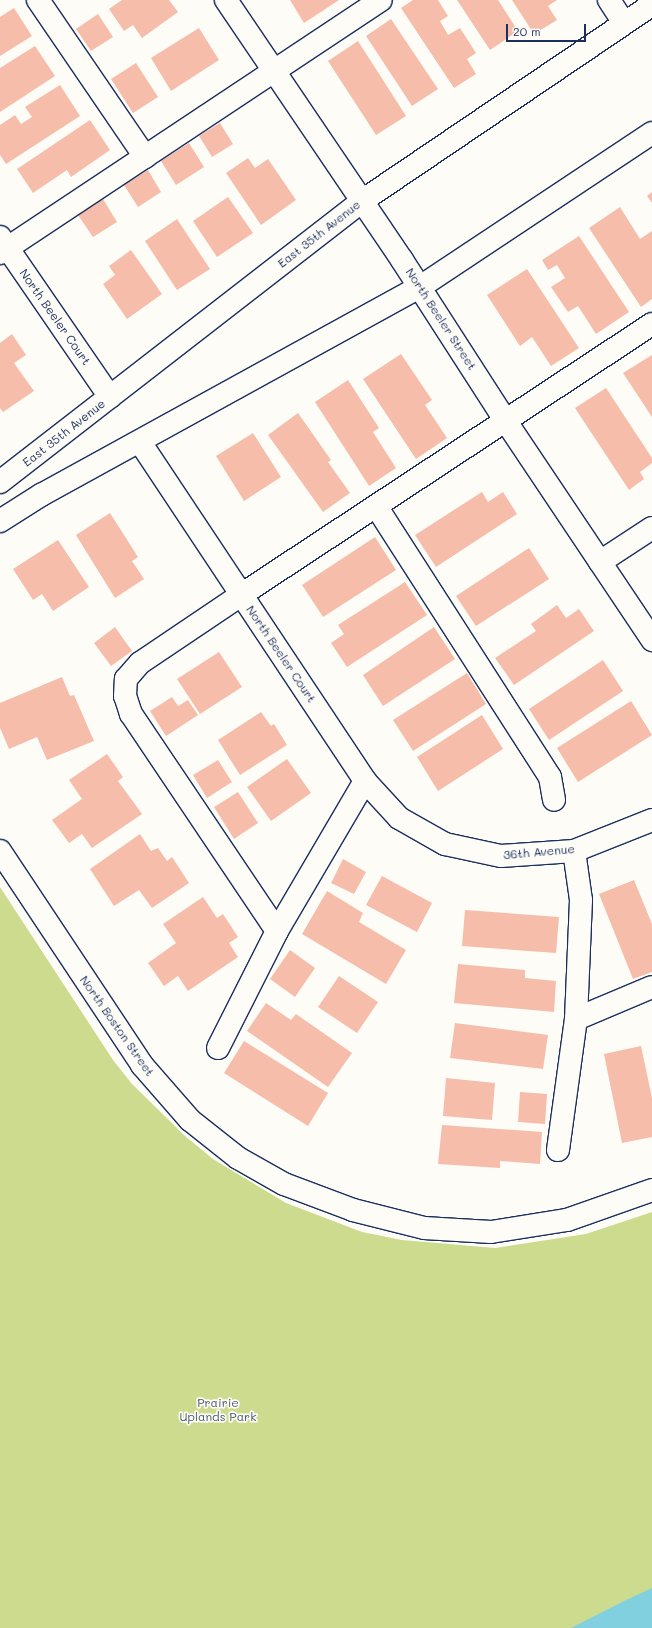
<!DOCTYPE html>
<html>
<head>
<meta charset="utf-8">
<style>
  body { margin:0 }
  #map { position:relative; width:652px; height:1628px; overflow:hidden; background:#fdfcf7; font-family:Mali,sans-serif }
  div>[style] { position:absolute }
  .green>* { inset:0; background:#ccdb8e }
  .water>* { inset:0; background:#81d0df }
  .building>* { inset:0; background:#f5bdaa }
  .roads { filter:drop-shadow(1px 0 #1b2f5e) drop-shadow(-1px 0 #1b2f5e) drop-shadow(0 1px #1b2f5e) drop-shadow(0 -1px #1b2f5e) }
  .minor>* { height:22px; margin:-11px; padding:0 11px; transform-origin:11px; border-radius:11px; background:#fdfcf7 }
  span { translate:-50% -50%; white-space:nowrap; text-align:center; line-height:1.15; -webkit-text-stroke:3.5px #fdfcf7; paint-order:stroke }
  .street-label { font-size:12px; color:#1b2f5e }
  .park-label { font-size:12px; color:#475a6a }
  .scale { position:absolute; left:506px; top:24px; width:80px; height:18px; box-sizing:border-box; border:2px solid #1b2f5e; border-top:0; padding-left:5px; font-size:12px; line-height:14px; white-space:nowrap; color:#1b2f5e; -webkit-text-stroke:3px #fdfcf7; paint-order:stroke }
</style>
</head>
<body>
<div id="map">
  <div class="green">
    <i style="clip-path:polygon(0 887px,113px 1060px,132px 1084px,185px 1136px,213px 1159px,286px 1203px,362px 1232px,402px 1240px,495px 1248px,586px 1234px,652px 1212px,652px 1628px,0 1628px)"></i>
  </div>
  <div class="water">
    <i style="clip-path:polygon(652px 1588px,652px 1628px,571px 1628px,624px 1601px)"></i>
  </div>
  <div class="building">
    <i style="clip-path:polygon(122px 0,169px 0,178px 12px,142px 38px,133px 25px,124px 31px,109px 9px)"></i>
    <i style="clip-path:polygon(290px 0,339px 0,304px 23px)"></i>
    <i style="clip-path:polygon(413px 0,438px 0,448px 16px,440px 21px,448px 35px,460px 28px,476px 53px,467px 59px,476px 74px,454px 88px,401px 8px)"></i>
    <i style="clip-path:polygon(457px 0,498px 0,518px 31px,490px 50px)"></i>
    <i style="clip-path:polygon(512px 0,557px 0,548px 6px,557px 20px,534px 34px)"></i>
    <i style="clip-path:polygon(14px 8px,32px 36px,0 56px,0 17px)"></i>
    <i style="clip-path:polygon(98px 14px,113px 37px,91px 51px,76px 29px)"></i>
    <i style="clip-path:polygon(391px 19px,438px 89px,412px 106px,366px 36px)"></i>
    <i style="clip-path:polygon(199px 28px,219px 60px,171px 91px,151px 58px)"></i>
    <i style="clip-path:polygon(358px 41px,406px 116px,376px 135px,328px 61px)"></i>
    <i style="clip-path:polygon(35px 46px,55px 76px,0 112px,0 68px)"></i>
    <i style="clip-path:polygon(136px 63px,158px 97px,133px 113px,111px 79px)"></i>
    <i style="clip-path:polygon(60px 85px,80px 116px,6px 164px,0 155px,0 125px,15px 115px,21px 124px,32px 117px,25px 107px)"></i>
    <i style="clip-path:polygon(90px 120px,110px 150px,71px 177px,67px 170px,33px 193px,17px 169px)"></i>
    <i style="clip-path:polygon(220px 123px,233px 144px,212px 157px,199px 136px)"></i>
    <i style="clip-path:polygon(189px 143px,204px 167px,176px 185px,161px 161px)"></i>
    <i style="clip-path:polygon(248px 158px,255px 168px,268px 159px,296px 200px,261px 225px,226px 173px)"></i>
    <i style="clip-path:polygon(148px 170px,161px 192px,138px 207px,124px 185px)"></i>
    <i style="clip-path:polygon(652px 192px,652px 203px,647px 196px)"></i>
    <i style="clip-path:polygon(228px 197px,253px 233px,217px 257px,193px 221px)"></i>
    <i style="clip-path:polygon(103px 199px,117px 222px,93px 237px,78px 215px)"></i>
    <i style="clip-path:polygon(620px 207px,640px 239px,652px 231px,652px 299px,641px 307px,589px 228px)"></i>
    <i style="clip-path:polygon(177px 219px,210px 269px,177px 290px,145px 241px)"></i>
    <i style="clip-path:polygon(579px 236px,629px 312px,596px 334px,578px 306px,568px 312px,551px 287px,565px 278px,557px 265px,548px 270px,542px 260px)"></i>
    <i style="clip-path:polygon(131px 250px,162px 294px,127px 319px,103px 284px,115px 275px,109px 266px)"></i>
    <i style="clip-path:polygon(527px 269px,579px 348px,551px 366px,532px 337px,520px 346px,487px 295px)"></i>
    <i style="clip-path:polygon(12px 334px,26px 355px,14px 363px,34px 391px,3px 412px,0 408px,0 343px)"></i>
    <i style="clip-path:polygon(401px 354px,432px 400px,425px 405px,447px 438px,416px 459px,363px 379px)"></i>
    <i style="clip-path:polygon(652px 355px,652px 417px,623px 373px)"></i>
    <i style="clip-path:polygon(348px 380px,379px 428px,373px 432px,396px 468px,369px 486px,315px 402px)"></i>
    <i style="clip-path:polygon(606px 388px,652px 458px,652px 463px,640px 472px,644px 479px,629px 490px,575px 408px)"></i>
    <i style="clip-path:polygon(298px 413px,331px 460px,328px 462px,350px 493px,323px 512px,268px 435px)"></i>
    <i style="clip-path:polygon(253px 433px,281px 477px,244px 501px,216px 456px)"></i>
    <i style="clip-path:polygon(482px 492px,488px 502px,503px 492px,517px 514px,436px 567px,415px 535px)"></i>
    <i style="clip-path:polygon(110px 513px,138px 557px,132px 561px,144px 579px,115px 598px,76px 535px)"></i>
    <i style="clip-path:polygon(375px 537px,396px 570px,323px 617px,302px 585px)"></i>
    <i style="clip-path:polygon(58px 540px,89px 587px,53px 611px,42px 594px,33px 600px,13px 569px)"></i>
    <i style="clip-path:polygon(529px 548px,549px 579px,476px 626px,456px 596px)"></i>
    <i style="clip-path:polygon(405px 582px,427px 615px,347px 667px,331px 643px,344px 634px,338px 625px)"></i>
    <i style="clip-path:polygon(557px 605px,566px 618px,579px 609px,594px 631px,514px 685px,495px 658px,536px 631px,531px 624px)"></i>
    <i style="clip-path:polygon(115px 627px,132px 651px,111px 666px,94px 643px)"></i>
    <i style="clip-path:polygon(434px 627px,455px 659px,383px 706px,363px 675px)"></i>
    <i style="clip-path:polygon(219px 652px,242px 687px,200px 714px,177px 679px)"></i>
    <i style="clip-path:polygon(603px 660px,623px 691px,549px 740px,529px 709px)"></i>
    <i style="clip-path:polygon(467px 673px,486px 704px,413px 751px,393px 720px)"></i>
    <i style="clip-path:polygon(62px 677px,70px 696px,74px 695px,94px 741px,47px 760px,37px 737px,9px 749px,0 728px,0 703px)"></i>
    <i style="clip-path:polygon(172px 697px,178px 706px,188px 700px,198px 715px,166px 736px,150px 711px)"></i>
    <i style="clip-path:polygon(631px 701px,652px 735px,578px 782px,557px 748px)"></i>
    <i style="clip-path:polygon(261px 712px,271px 726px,274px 724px,287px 745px,240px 775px,218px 740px)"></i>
    <i style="clip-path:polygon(482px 715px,503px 749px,438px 791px,417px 757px)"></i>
    <i style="clip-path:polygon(107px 754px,123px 777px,118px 781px,142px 814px,92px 848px,82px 834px,69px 843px,52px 820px,82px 799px,69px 780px)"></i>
    <i style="clip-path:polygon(287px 759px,311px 793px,271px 821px,247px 787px)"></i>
    <i style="clip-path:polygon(218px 760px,232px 782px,207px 798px,193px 775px)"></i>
    <i style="clip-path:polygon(238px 792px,258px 823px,234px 839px,214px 807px)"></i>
    <i style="clip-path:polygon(140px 834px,151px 851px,158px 848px,167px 861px,172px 857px,189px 883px,152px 908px,139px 890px,114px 906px,90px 869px)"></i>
    <i style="clip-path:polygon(343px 859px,366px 872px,354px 894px,331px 883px)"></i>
    <i style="clip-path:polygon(382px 876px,432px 903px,417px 932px,366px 905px)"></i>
    <i style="clip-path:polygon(634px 880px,652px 924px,652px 972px,633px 979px,599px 894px)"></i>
    <i style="clip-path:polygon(327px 891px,363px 913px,359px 922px,406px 950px,386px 984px,302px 934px)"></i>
    <i style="clip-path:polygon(203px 897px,217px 918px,223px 914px,238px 937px,229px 943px,238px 957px,188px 991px,178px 976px,164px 986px,148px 963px,176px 943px,163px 924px)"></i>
    <i style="clip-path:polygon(465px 910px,559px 917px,556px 953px,462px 946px)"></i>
    <i style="clip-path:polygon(290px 950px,315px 968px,295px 997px,270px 979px)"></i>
    <i style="clip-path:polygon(458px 964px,525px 970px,525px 978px,556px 981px,554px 1012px,454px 1003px)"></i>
    <i style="clip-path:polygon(339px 976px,378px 1002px,357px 1033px,318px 1007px)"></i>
    <i style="clip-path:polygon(266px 1003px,291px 1020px,296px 1014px,352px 1053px,328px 1087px,247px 1031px)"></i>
    <i style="clip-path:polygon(455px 1023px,548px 1035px,543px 1069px,450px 1058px)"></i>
    <i style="clip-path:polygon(244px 1041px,328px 1093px,308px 1126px,224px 1073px)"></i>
    <i style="clip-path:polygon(641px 1046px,652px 1098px,652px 1137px,622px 1143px,604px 1054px)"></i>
    <i style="clip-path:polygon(446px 1078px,495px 1083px,492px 1120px,443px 1116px)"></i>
    <i style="clip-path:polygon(520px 1092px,547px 1094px,545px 1124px,518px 1122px)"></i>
    <i style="clip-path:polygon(442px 1125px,542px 1132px,540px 1164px,500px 1161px,500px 1168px,438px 1164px)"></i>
  </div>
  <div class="roads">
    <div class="minor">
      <i style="left:38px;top:0;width:190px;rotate:55.7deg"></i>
      <i style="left:226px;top:0;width:314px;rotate:55.9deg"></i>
      <i style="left:402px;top:260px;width:190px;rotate:57.2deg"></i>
      <i style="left:505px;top:420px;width:265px;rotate:56.2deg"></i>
      <i style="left:609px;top:0;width:27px;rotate:57deg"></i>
      <i style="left:0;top:237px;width:194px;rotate:55.5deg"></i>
      <i style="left:0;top:253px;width:457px;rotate:-33.6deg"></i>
      <i style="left:140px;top:442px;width:407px;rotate:56.4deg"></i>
      <i style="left:365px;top:781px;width:50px;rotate:47.4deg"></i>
      <i style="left:399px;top:818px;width:53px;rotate:29.5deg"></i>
      <i style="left:445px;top:844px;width:57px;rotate:12.1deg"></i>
      <i style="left:501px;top:856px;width:73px;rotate:-3.9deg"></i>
      <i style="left:574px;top:851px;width:84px;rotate:-21.7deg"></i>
      <i style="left:0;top:482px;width:458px;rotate:-37.8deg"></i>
      <i style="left:362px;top:201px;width:350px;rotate:-34.1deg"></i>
      <i style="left:376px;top:506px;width:322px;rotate:57.3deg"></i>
      <i style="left:550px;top:777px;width:23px;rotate:80deg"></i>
      <i style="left:0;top:521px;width:49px;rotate:-32.4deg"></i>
      <i style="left:41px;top:495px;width:432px;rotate:-28.8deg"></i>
      <i style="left:420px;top:287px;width:278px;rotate:-33.6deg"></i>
      <i style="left:600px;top:562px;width:62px;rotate:-33.2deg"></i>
      <i style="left:0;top:851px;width:257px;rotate:56.4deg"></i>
      <i style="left:142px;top:1065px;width:73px;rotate:48.9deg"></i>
      <i style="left:190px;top:1120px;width:61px;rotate:38.4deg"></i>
      <i style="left:238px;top:1158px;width:53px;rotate:29.5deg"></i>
      <i style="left:284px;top:1184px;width:74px;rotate:20.6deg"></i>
      <i style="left:353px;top:1210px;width:73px;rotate:14.2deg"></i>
      <i style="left:424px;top:1228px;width:67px;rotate:3.4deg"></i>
      <i style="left:491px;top:1232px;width:77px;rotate:-9deg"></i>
      <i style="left:567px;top:1220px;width:90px;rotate:-19.4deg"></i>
      <i style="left:277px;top:931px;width:262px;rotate:-123.9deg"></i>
      <i style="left:131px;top:714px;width:19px;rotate:-108deg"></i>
      <i style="left:125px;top:696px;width:17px;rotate:-87deg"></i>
      <i style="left:126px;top:679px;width:21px;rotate:-49deg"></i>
      <i style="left:140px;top:663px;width:122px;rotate:-34deg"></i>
      <i style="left:241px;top:595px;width:492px;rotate:-33.4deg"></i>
      <i style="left:576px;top:1019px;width:82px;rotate:-22.8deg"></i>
      <i style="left:218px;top:1048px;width:131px;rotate:-63.2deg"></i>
      <i style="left:277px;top:931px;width:174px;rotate:-59.6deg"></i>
      <i style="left:558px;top:1150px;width:132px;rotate:-82.2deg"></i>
      <i style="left:576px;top:1019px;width:119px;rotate:-87.6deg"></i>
      <i style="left:581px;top:900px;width:49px;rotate:-98.1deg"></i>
    </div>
  </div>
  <div class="street-label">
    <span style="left:319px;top:234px;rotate:-38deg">East 35th Avenue</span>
    <span style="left:55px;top:317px;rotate:55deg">North Beeler Court</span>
    <span style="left:441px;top:319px;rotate:57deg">North Beeler Street</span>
    <span style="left:64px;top:433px;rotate:-38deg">East 35th Avenue</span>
    <span style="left:281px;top:654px;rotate:56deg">North Beeler Court</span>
    <span style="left:539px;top:852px;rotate:-5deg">36th Avenue</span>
    <span style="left:117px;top:1026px;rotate:55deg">North Boston Street</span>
  </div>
  <div class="park-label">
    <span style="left:218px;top:1410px">Prairie<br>Uplands Park</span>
  </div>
  <div class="scale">20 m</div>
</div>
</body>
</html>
